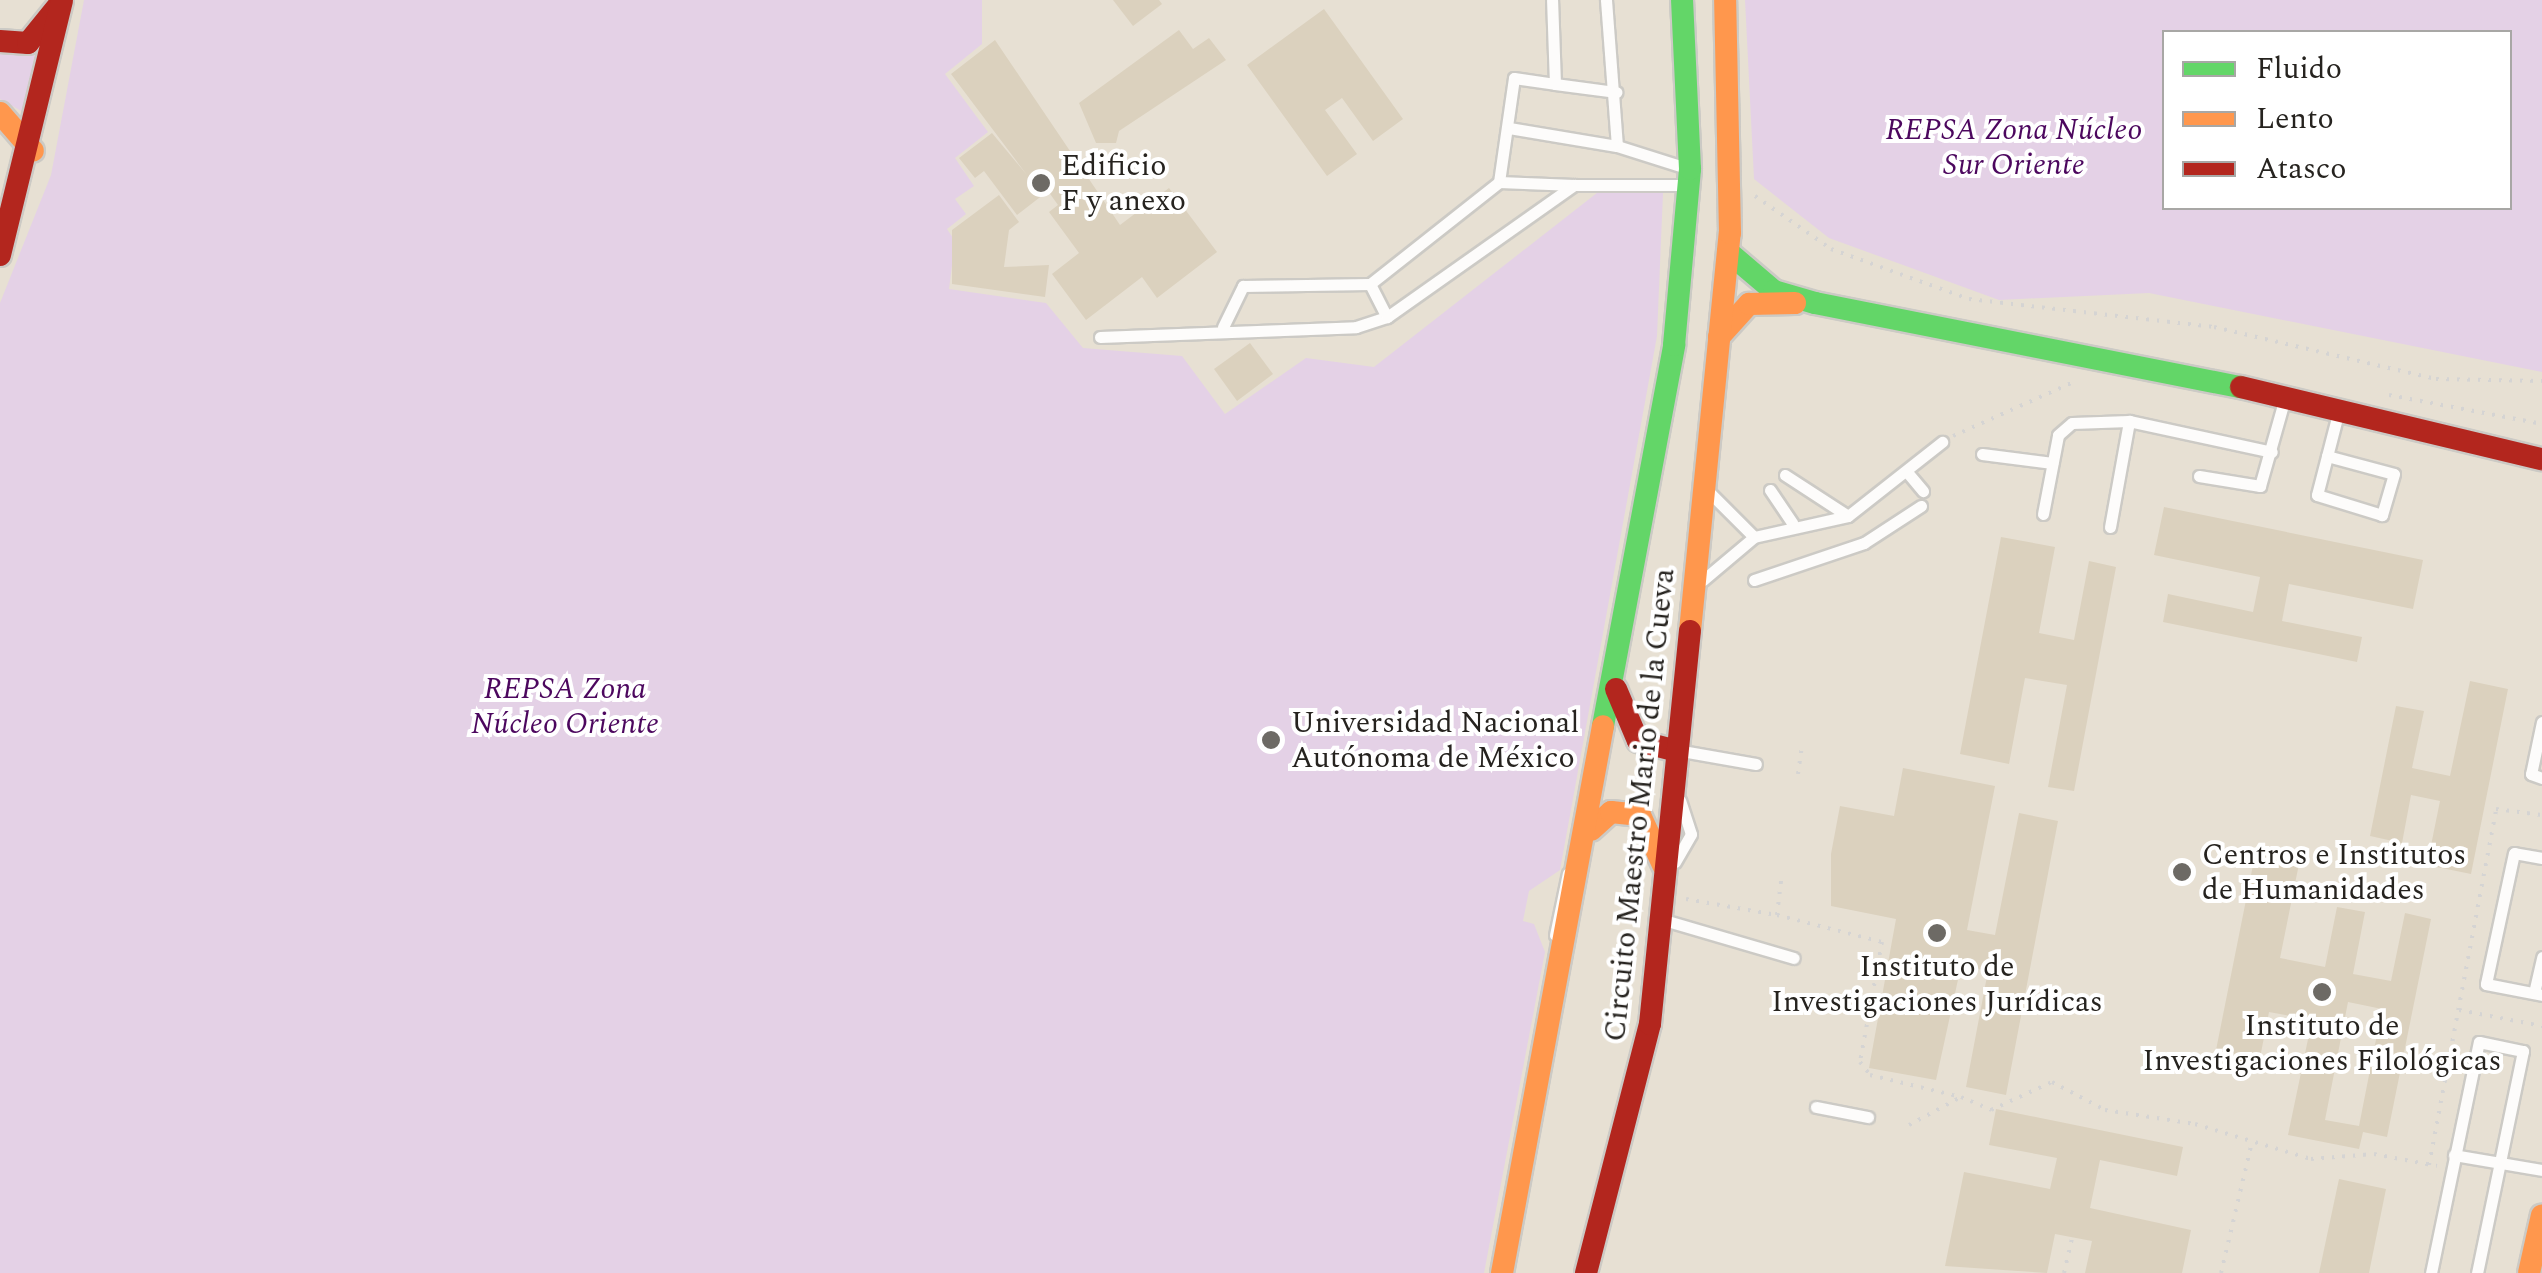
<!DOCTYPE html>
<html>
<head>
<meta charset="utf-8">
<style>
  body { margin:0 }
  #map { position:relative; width:2542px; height:1273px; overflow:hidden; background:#f1eee7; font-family:Spectral,serif }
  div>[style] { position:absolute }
  .built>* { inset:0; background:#e7e0d3 }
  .green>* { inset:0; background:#e4d1e6 }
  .building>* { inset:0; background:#dbd1be }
  .path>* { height:4px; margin-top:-2px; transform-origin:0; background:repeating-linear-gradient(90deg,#d5d4d3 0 2.5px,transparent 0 10.5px) }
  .roads { filter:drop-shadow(2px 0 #cccac5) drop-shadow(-2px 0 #cccac5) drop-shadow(0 2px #cccac5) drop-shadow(0 -2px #cccac5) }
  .lane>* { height:11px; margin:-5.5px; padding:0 5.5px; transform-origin:5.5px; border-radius:5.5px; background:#fdfcfb }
  .fast>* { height:22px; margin:-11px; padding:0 11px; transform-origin:11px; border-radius:11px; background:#63d668 }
  .slow>* { height:22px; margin:-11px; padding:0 11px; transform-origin:11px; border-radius:11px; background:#ff974d }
  .jam>* { height:22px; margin:-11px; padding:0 11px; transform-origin:11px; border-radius:11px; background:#b3261e }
  .dots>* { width:28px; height:28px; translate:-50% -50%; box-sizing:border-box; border:5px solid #fff; border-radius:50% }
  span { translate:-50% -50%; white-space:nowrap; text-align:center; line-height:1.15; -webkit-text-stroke:8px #fff; paint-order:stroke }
  .park-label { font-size:30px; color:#4c075e; font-style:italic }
  .poi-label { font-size:30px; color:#26231f }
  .left { translate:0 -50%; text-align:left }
  .street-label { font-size:30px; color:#26231f }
  .legend { position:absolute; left:2162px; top:30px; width:350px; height:180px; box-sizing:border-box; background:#fff; border:2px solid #a8a7a5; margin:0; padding:12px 18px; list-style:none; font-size:30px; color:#26231f }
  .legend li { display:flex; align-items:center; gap:20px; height:50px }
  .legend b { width:50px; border:2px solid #a8a7a5 }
</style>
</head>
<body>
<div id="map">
  <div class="built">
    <i style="clip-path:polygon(evenodd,0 0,2542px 0,2542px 1273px,0 1273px,0 0,2164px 32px,2510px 32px,2510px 208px,2164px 208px,2164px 32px)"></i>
  </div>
  <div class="green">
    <i style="clip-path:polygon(84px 0,982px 0,982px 44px,945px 74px,988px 132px,955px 158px,974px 186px,955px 199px,966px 214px,947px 229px,955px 241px,949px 289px,1046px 303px,1083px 348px,1182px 356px,1225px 414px,1306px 358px,1374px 367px,1602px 189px,1663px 193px,1657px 336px,1560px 870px,1529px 891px,1523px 921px,1534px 924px,1545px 952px,1484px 1273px,0 1273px,0 303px,51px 175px)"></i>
    <i style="clip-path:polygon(evenodd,1745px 0,2542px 0,2542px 372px,2149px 293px,1999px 300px,1829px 238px,1754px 179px,1745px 0,2164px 32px,2510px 32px,2510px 208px,2164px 208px,2164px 32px)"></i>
    <i style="clip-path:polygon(35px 53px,25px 113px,0 99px,0 54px)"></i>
  </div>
  <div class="building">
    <i style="clip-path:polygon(1113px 0,1159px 0,1162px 4px,1133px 26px)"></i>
    <i style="clip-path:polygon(1324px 9px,1403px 119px,1373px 141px,1342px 98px,1325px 110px,1357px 154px,1327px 176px,1247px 65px)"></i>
    <i style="clip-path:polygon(1179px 30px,1193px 49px,1209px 38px,1226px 60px,1119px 131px,1116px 143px,1096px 143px,1079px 103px)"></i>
    <i style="clip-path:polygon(995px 40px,1120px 225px,1169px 188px,1217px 252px,1157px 298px,1142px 277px,1086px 320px,1052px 274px,1079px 253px,1049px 212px,1058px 205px,1048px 191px,1017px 215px,984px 171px,975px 178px,959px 158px,992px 133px,1027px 175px,951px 74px)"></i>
    <i style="clip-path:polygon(999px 195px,1019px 222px,1009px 230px,1004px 267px,1049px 265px,1045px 297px,952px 284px,952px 230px)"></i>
    <i style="clip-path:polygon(1250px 343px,1273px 374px,1237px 401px,1214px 369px)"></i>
    <i style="clip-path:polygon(2164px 507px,2423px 560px,2413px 609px,2289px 584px,2282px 621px,2362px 637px,2357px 662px,2163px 622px,2168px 594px,2253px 612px,2260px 577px,2154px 555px)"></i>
    <i style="clip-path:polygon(2001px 537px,2055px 547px,2039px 633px,2074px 640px,2089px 561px,2116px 567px,2074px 791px,2048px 787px,2067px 685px,2025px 678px,2009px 764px,1960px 754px)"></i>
    <i style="clip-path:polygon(2470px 681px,2508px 689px,2471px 874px,2427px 865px,2440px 801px,2411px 795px,2402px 843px,2370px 836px,2396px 706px,2424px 711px,2412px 768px,2450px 776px)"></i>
    <i style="clip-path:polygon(1903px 768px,1995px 786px,1967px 930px,1995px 935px,2019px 813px,2058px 821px,2006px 1095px,1966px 1087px,1988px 971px,1961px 966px,1936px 1080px,1869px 1068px,1896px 919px,1831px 906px,1831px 854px,1840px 806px,1894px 816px)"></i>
    <i style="clip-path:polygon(evenodd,2257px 845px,2301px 854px,2280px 958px,2325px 967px,2337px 907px,2365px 912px,2353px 974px,2391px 981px,2405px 913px,2431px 919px,2387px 1137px,2363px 1132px,2359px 1149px,2288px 1135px,2312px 1020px,2269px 1012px,2258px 1068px,2214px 1060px,2257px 845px,2348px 1002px,2382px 1009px,2359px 1126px,2325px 1120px,2348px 1002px)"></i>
    <i style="clip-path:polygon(1996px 1109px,2183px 1147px,2177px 1176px,2100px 1160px,2090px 1208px,2191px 1230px,2182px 1273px,2085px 1273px,2092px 1241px,2055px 1234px,2047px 1273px,1945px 1266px,1964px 1172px,2050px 1189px,2057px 1158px,1989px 1145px)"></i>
    <i style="clip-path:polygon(2339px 1179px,2386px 1189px,2369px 1273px,2319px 1273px)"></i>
  </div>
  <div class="path">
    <i style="left:1755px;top:196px;width:93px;rotate:34.9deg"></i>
    <i style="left:1831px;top:249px;width:147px;rotate:19.9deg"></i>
    <i style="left:1969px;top:299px;width:247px;rotate:6.5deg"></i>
    <i style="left:2214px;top:327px;width:228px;rotate:13.2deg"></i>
    <i style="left:2436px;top:379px;width:106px;rotate:1.1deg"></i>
    <i style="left:2389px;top:395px;width:156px;rotate:10.7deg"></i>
    <i style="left:1953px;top:436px;width:135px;rotate:-24.1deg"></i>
    <i style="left:1798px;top:774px;width:29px;rotate:-82deg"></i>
    <i style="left:1686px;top:899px;width:92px;rotate:10deg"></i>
    <i style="left:1777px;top:915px;width:42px;rotate:-83.2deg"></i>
    <i style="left:1777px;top:915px;width:108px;rotate:14.4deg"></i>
    <i style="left:1882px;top:942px;width:122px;rotate:100.4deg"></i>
    <i style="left:1860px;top:1062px;width:16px;rotate:52deg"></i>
    <i style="left:1870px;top:1075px;width:94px;rotate:13.6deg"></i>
    <i style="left:2459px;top:1010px;width:85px;rotate:10.9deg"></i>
    <i style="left:1909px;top:1125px;width:59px;rotate:-28.3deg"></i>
    <i style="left:1961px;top:1097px;width:33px;rotate:23deg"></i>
    <i style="left:1991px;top:1110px;width:67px;rotate:-24.7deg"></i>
    <i style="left:2052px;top:1082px;width:60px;rotate:27.8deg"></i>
    <i style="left:2105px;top:1110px;width:91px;rotate:8.8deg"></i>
    <i style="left:2195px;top:1124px;width:121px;rotate:16.8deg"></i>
    <i style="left:2311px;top:1159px;width:63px;rotate:-4.5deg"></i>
    <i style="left:2374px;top:1154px;width:64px;rotate:10.8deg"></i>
    <i style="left:2429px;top:1165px;width:362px;rotate:-79.3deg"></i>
    <i style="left:2496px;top:809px;width:46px;rotate:7.4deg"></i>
    <i style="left:2064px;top:1273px;width:37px;rotate:-77deg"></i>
    <i style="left:2221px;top:1273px;width:135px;rotate:-76.7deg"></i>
  </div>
  <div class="roads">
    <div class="lane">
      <i style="left:1606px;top:0;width:146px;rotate:85.7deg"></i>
      <i style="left:1617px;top:146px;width:77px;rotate:17.5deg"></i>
      <i style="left:1555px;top:84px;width:62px;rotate:7.5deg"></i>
      <i style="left:1509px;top:128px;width:109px;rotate:9.5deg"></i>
      <i style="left:1499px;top:182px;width:75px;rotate:2.3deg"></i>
      <i style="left:1370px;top:284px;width:37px;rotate:63deg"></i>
      <i style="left:1223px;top:327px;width:46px;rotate:-64deg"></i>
      <i style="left:1243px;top:286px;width:127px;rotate:-0.9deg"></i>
      <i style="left:1370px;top:284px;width:164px;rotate:-38.3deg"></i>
      <i style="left:1499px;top:182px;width:105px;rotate:-81.8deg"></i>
      <i style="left:1514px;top:78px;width:41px;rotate:8.3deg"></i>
      <i style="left:1555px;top:84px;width:84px;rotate:-92deg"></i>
      <i style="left:1100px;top:337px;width:256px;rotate:-2.2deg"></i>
      <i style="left:1356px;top:327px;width:33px;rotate:-18deg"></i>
      <i style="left:1387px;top:317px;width:229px;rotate:-35.2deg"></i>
      <i style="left:1574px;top:185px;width:111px"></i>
      <i style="left:1982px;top:454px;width:71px;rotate:7.3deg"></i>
      <i style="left:2327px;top:456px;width:69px;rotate:15deg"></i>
      <i style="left:2394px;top:474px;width:43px;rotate:106.3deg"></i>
      <i style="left:2382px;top:515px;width:68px;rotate:-162.9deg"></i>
      <i style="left:2317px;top:495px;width:84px;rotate:-75.5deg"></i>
      <i style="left:1907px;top:472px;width:25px;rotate:50deg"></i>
      <i style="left:1785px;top:475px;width:75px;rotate:33.1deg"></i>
      <i style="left:2199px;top:476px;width:62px;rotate:9.3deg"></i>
      <i style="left:2260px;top:486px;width:88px;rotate:-74.2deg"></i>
      <i style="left:1707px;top:490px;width:66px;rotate:45deg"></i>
      <i style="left:1770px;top:490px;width:40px;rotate:56deg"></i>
      <i style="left:2043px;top:514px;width:80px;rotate:-79.2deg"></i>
      <i style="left:2058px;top:435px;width:18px;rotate:-41deg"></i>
      <i style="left:2072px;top:423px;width:57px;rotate:-2deg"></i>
      <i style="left:2129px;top:421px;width:146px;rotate:12.2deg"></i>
      <i style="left:2110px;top:527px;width:108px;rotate:-79.8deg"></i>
      <i style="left:1703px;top:580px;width:67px;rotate:-40.1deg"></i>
      <i style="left:1754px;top:537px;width:96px;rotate:-12.6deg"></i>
      <i style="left:1848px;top:516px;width:120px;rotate:-38.2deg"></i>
      <i style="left:1754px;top:580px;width:116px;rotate:-18.6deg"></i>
      <i style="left:1864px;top:543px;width:68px;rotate:-33deg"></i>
      <i style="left:2542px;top:722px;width:53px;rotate:101.9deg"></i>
      <i style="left:2531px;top:774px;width:12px;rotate:20deg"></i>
      <i style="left:1682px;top:751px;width:75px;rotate:10deg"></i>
      <i style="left:2542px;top:858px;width:28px;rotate:-170deg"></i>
      <i style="left:2514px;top:853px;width:134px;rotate:102.1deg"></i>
      <i style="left:2486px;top:984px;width:57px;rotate:11.1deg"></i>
      <i style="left:1675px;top:862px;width:32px;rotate:-60deg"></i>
      <i style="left:1691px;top:834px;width:35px;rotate:-108deg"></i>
      <i style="left:1664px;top:920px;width:135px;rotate:16.3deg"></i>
      <i style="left:1555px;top:935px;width:63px;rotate:-78.2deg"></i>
      <i style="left:2534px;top:993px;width:37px;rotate:-77deg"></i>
      <i style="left:1816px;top:1107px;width:53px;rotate:10.9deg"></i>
      <i style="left:2454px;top:1155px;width:89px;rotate:9.7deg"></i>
      <i style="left:2431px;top:1273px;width:236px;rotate:-78.3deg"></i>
      <i style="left:2479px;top:1042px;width:45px;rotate:11.6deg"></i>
      <i style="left:2523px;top:1051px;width:227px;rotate:101.7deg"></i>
    </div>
    <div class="fast">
      <i style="left:1728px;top:252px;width:60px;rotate:40.3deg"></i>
      <i style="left:1774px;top:291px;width:43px;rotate:16.3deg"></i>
      <i style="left:1815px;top:303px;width:434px;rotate:11.2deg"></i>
      <i style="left:1603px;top:726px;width:388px;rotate:-79.4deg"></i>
      <i style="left:1674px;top:345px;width:177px;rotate:-84.8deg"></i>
      <i style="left:1690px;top:169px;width:169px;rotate:-92.7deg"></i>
    </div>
    <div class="slow">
      <i style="left:0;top:113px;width:50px;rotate:49deg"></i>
      <i style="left:1719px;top:337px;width:45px;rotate:-47.7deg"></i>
      <i style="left:1749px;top:304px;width:46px;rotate:-1.2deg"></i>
      <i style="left:1690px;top:631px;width:400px;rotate:-84.3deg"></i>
      <i style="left:1730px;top:233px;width:233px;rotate:-91.2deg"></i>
      <i style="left:1591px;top:830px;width:27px;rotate:-42deg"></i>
      <i style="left:1611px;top:812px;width:29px;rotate:6deg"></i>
      <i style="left:1640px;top:815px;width:55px;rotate:65.3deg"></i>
      <i style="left:1502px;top:1273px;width:556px;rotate:-79.54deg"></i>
      <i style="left:2529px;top:1273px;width:59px;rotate:-77.4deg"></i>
    </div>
    <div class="jam">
      <i style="left:0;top:41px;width:28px;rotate:4deg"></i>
      <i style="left:28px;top:43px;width:48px;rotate:-51deg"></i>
      <i style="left:0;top:255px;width:262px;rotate:-76.3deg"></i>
      <i style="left:2241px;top:387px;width:309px;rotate:13.5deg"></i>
      <i style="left:1616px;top:689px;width:56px;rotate:67.1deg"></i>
      <i style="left:1638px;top:741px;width:40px;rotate:14.4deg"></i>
      <i style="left:1586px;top:1273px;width:257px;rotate:-75.6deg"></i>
      <i style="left:1650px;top:1024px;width:395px;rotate:-84.2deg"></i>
    </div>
  </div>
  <div class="dots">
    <i style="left:1041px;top:183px;background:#6d6a65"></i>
    <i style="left:1271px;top:740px;background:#6d6a65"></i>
    <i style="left:2182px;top:872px;background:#6d6a65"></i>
    <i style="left:1937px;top:933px;background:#6d6a65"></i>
    <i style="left:2322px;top:992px;background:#6d6a65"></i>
  </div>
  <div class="park-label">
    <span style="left:2014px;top:147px">REPSA Zona Núcleo<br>Sur Oriente</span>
    <span style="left:565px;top:706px">REPSA Zona<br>Núcleo Oriente</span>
  </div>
  <div class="poi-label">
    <span class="left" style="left:1061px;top:183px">Edificio<br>F y anexo</span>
    <span class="left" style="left:1291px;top:740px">Universidad Nacional<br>Autónoma de México</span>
    <span class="left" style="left:2202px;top:872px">Centros e Institutos<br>de Humanidades</span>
    <span style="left:1937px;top:984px">Instituto de<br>Investigaciones Jurídicas</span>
    <span style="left:2322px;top:1043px">Instituto de<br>Investigaciones Filológicas</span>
  </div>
  <div class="street-label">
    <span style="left:1640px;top:805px;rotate:-84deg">Circuito Maestro Mario de la Cueva</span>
  </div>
  <ul class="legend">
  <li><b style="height:12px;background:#63d668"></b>Fluido</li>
  <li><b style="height:12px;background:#ff974d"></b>Lento</li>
  <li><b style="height:12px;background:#b3261e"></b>Atasco</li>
  </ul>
</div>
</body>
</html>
